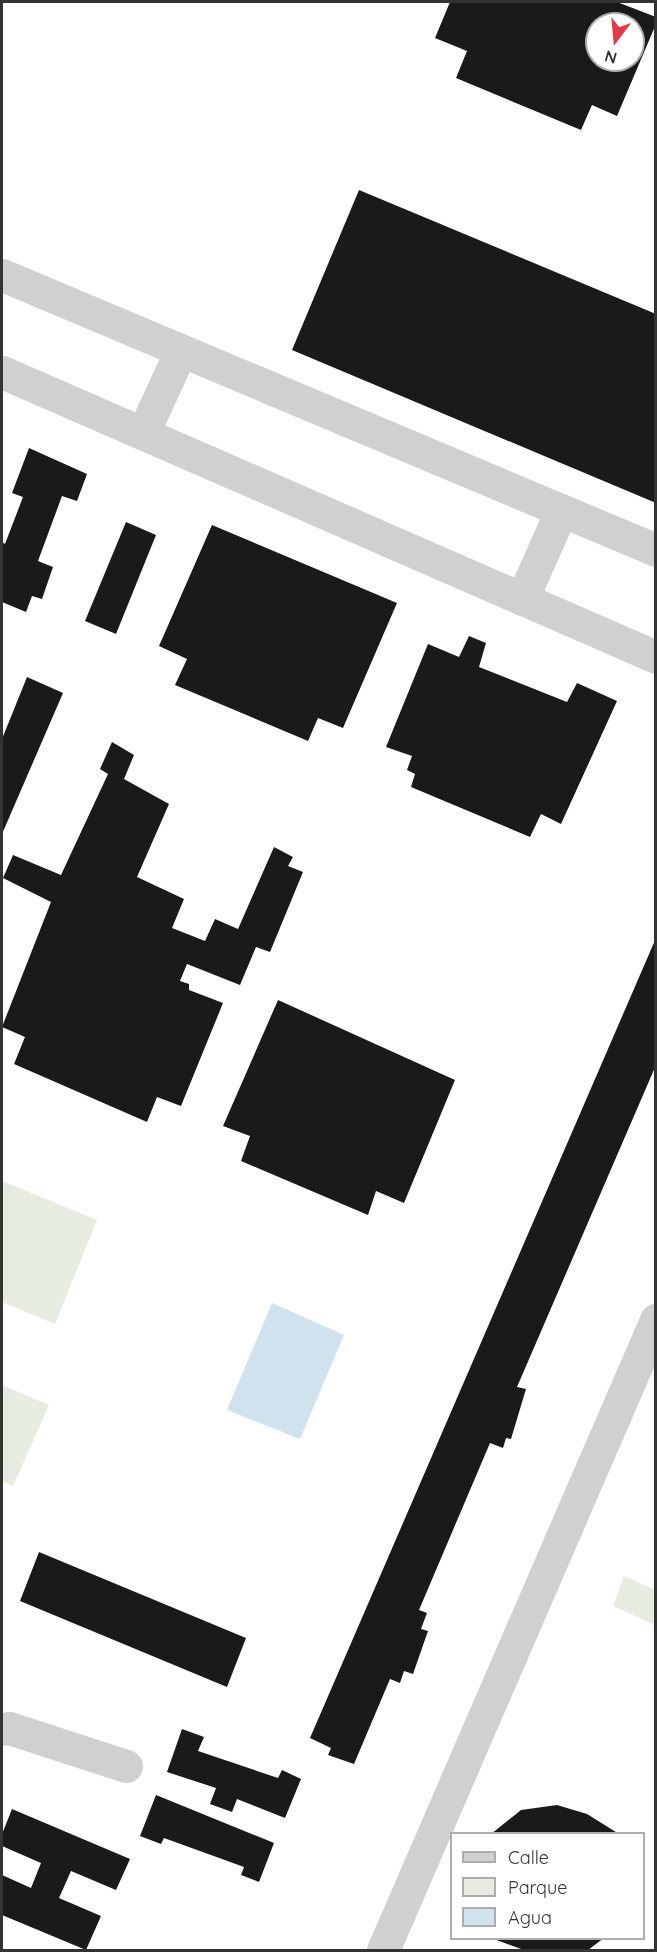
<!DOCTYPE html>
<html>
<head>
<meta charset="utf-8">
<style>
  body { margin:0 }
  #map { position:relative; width:657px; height:1952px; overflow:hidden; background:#fff; font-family:Quicksand,sans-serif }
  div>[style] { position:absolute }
  .green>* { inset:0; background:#e6ecdf }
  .water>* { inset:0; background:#cfe2ee }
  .building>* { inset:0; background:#1a1a1a }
  .minor>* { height:33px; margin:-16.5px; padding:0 16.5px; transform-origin:16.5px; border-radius:16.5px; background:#d0d0d0 }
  span { translate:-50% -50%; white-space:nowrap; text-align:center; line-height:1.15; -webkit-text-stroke:6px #fff; paint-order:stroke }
  .frame { position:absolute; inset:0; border:3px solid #333; pointer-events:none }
  .legend { position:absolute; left:450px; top:1832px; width:195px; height:108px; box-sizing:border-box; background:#fff; border:2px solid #adadad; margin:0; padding:8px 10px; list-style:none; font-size:18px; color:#333 }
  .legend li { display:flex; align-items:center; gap:12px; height:30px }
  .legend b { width:30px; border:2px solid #adadad }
  .north { position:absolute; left:585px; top:12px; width:60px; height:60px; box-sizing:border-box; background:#fff; border:2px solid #adadad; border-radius:50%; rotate:196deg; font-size:16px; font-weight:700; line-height:24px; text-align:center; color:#333 }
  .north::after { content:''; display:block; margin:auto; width:21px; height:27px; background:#e63946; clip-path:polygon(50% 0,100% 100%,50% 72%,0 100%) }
</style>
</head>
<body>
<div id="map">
  <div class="green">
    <i style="clip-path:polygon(2px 1181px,97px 1220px,55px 1324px,2px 1302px)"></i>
    <i style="clip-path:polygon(2px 1385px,49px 1405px,13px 1486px,2px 1481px)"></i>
    <i style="clip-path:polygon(624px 1576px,655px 1590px,655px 1625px,613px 1606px)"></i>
  </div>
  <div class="water">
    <i style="clip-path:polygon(272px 1303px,344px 1335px,300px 1439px,227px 1410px)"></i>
  </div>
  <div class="building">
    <i style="clip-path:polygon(evenodd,450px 2px,617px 2px,656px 17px,656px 24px,617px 116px,592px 105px,581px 130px,456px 78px,467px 51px,435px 38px,450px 2px,597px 24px,633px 24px,633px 60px,597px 60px,597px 24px)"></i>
    <i style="clip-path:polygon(359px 190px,656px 314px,656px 503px,292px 350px)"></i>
    <i style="clip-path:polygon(29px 448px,87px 474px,77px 501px,62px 496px,38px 561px,53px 567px,42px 599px,32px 596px,26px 612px,2px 602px,2px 542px,5px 544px,23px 497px,12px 493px)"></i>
    <i style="clip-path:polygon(126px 522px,156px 535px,116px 634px,85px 621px)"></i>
    <i style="clip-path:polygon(212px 525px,397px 603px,343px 728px,318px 718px,308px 741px,175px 685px,187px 659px,159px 646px)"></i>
    <i style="clip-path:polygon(469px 636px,486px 643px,479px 667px,567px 702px,577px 683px,617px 701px,561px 824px,541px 814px,530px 837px,411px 787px,415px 774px,407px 770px,412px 756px,386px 747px,428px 644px,459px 657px)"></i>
    <i style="clip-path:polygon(27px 677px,63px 693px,2px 834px,2px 739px)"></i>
    <i style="clip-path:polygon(112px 742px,134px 755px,124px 779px,169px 804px,137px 877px,184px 899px,172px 928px,205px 941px,215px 919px,238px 929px,274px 847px,293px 857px,288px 866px,303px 872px,270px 952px,256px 947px,240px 985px,187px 964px,180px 981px,189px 984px,189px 990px,223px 1003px,181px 1106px,157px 1097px,147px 1122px,14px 1064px,25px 1037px,2px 1027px,51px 902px,3px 878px,13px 855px,61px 875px,108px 774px,100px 769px)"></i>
    <i style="clip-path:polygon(656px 938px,656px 1065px,517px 1387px,526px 1389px,511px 1439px,506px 1438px,503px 1448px,490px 1443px,419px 1610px,427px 1613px,421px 1629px,428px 1631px,413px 1674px,404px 1671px,400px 1683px,390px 1679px,354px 1764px,328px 1755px,331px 1748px,310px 1738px)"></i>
    <i style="clip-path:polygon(278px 1000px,455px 1080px,404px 1203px,376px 1191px,368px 1215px,241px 1161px,250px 1136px,223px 1126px)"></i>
    <i style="clip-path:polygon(39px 1552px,246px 1638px,227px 1687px,20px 1601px)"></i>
    <i style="clip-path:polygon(182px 1729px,204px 1737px,198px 1751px,278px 1778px,282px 1770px,301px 1779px,285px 1818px,237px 1799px,232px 1812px,210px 1804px,216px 1788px,167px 1772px)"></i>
    <i style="clip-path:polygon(156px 1795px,274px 1843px,259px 1882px,241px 1875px,244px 1867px,164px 1838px,161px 1844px,140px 1836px)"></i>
    <i style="clip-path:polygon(557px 1805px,587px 1814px,619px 1834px,491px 1834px,521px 1810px)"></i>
    <i style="clip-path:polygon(12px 1809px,130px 1859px,116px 1890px,71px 1871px,59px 1898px,101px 1916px,86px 1950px,2px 1915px,2px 1875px,31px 1888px,41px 1863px,2px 1846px,2px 1834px)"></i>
    <i style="clip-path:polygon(491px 1938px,604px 1938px,588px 1950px,524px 1950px)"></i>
  </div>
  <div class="minor">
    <i style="left:2px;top:275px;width:709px;rotate:22.81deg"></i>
    <i style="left:2px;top:372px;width:713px;rotate:23.55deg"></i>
    <i style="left:143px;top:433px;width:91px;rotate:-65.4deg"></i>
    <i style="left:522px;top:599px;width:96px;rotate:-66.1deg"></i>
    <i style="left:2px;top:1729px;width:7px;rotate:-8deg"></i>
    <i style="left:9px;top:1728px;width:123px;rotate:18deg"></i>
    <i style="left:383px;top:1950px;width:687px;rotate:-66.57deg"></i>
  </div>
  <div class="frame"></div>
  <ul class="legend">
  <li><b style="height:8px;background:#d0d0d0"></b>Calle</li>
  <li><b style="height:16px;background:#e6ecdf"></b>Parque</li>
  <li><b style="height:16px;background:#cfe2ee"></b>Agua</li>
  </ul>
  <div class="north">N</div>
</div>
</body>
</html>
